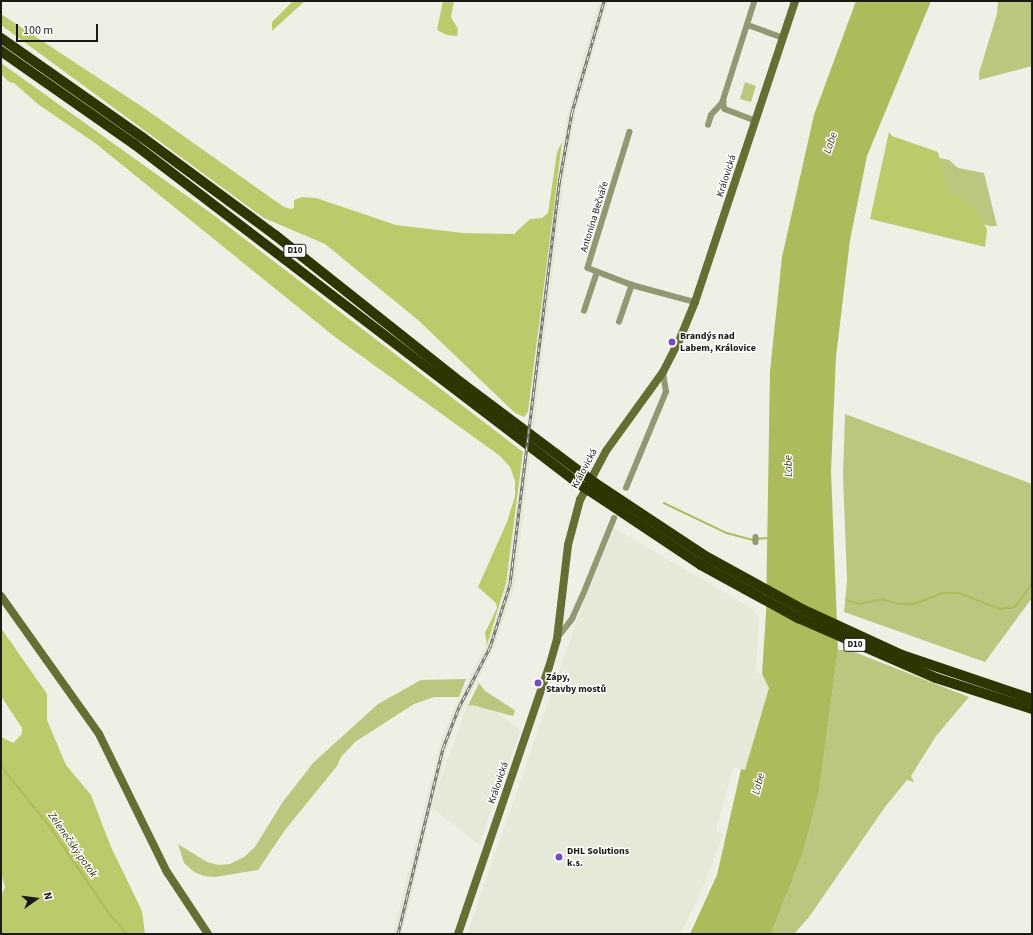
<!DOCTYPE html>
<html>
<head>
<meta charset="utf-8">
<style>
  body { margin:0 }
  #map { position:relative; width:1033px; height:935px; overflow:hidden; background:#eef0e6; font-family:"Source Sans 3",sans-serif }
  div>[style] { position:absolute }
  .built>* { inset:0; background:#e5e9d7 }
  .green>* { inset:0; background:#bbc67f }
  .forest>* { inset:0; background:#bcca6b }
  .water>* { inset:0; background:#adbb5c }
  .stream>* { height:1.5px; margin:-0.75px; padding:0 0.75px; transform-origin:0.75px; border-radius:0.75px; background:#adbb5c }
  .street>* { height:5.5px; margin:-2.75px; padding:0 2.75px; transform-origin:2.75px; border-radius:2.75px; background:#919872 }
  .secondary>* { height:8px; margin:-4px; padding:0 4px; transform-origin:4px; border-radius:4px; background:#666e33 }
  .highway>* { height:10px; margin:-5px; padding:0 5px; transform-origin:5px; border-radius:5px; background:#2f3500 }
  .rail>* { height:3px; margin-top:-1.5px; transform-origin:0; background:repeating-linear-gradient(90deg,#fff 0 4.5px,#6f706a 0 9px); box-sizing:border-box; border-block:1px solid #6f706a }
  .highway-bridge>* { height:10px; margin:-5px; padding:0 5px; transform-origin:5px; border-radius:5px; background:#2f3500 }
  .dots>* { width:11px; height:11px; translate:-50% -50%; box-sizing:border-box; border:2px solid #fff; border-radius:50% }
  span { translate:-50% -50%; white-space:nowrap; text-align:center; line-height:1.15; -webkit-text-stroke:3px #fff; paint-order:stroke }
  .shield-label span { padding:1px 3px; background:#fff; border:1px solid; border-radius:3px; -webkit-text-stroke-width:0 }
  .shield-label { font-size:9px; color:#1a1a17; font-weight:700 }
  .street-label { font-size:10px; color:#1a1a17 }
  .poi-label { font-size:10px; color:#1a1a17; font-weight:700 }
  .left { translate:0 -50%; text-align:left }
  .water-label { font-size:11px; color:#343a11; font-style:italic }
  .frame { position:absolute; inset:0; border:2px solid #1a1a17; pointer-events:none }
  .north { position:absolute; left:16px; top:879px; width:40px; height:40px; -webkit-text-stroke:3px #fff; paint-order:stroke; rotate:76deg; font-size:11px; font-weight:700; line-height:16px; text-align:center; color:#1a1a17 }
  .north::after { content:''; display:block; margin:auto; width:14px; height:18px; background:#1a1a17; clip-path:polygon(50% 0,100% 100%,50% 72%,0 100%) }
  .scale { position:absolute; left:16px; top:24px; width:82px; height:18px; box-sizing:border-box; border:2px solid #1a1a17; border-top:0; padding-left:5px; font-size:12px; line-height:14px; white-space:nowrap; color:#1a1a17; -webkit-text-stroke:3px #fff; paint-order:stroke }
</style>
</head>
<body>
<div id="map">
  <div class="built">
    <i style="clip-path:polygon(599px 1px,608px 1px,576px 113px,564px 179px,515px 585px,494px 648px,457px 720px,447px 750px,438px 786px,469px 700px,490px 708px,521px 730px,479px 845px,432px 808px,402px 934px,393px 934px,439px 747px,450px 717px,491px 633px,506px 583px,522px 466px,524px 466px,556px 178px,568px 111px)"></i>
    <i style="clip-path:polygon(614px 528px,754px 610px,759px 617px,756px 673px,762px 674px,769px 688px,745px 771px,733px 767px,716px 831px,723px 834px,708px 875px,681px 934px,467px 934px,579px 614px)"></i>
  </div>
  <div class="green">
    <i style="clip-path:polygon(998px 1px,1032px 1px,1032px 66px,979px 80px,979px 73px,997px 14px)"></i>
    <i style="clip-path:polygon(745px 82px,756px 86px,751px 102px,740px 99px)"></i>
    <i style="clip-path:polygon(935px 157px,949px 160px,958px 168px,984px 173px,997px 226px,989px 226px,941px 209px)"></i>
    <i style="clip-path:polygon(845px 414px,1032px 484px,1032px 598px,985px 662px,844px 612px,847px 580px,843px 475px)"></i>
    <i style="clip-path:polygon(838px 650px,849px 650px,969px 697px,936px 736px,911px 776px,914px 782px,907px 780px,885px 807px,809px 917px,794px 934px,771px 934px,803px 853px,819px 793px)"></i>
    <i style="clip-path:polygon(466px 679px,459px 697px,434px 697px,414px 704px,355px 742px,341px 757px,337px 766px,285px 830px,258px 870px,215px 877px,204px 876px,194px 872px,184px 863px,178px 844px,207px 862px,218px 865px,230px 864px,244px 857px,255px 847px,282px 803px,313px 763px,378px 704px,421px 680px)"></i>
    <i style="clip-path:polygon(479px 683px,485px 691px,513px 709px,515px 711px,513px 716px,472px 705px,468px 706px)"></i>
  </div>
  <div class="forest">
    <i style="clip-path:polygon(293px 1px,305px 1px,272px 31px,272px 22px)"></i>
    <i style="clip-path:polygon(443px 1px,454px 1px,451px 17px,458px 29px,457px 36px,447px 35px,437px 30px)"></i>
    <i style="clip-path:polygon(1px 14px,144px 108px,284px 207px,291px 209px,294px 208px,294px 200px,302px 197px,316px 198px,396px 225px,463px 233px,514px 234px,530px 219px,542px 218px,548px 213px,557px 152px,562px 142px,528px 412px,524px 417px,515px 413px,418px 320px,325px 244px,264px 218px,1px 25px)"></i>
    <i style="clip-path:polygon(1px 63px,212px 214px,523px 452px,506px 583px,487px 645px,485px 633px,497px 608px,496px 603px,478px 587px,507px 522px,515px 496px,515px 481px,510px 467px,500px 456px,335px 337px,95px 143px,39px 105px,14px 83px,9px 82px,1px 74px)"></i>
    <i style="clip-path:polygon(889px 132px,892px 136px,938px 152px,947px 188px,980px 215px,987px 230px,985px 247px,870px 219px)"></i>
    <i style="clip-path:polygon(1px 628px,47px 694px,47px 720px,66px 765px,91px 795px,111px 847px,142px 911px,145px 934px,1px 934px,1px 897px,5px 887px,1px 873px,1px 772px,4px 770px,1px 766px,1px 737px,13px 743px,22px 734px,22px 728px,1px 696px)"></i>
  </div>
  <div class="water">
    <i style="clip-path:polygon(856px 1px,931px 1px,867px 156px,850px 240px,836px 357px,831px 471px,838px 650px,819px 793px,803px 853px,771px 934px,690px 934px,717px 875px,741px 769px,745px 770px,769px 688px,762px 674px,766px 613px,770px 371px,782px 257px,814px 115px)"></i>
  </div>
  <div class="stream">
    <i style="left:664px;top:503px;width:70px;rotate:25.5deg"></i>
    <i style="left:727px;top:533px;width:28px;rotate:15deg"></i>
    <i style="left:757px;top:539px;width:10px;rotate:-6deg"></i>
    <i style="left:847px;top:600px;width:13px;rotate:18deg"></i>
    <i style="left:859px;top:604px;width:24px;rotate:-12deg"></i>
    <i style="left:882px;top:599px;width:18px;rotate:16deg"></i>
    <i style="left:899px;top:604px;width:15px"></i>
    <i style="left:914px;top:604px;width:31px;rotate:-21deg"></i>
    <i style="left:943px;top:593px;width:16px"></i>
    <i style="left:959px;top:593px;width:45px;rotate:20.9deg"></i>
    <i style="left:1001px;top:609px;width:14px;rotate:-8deg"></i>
    <i style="left:1015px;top:607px;width:29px;rotate:-54deg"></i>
    <i style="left:1px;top:766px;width:76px;rotate:50.9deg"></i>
    <i style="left:49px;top:825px;width:110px;rotate:55.7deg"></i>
    <i style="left:111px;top:916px;width:25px;rotate:47deg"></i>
  </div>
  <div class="street">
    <i style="left:755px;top:1px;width:106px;rotate:107.6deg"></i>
    <i style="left:723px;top:102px;width:7px;rotate:74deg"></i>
    <i style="left:725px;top:109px;width:33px;rotate:21deg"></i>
    <i style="left:748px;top:25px;width:37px;rotate:20deg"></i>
    <i style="left:708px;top:125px;width:10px;rotate:-73deg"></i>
    <i style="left:711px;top:115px;width:18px;rotate:-47deg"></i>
    <i style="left:630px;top:132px;width:142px;rotate:107.2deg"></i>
    <i style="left:588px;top:268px;width:47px;rotate:21.1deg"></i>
    <i style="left:632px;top:285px;width:65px;rotate:15.1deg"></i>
    <i style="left:584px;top:311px;width:41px;rotate:-71.6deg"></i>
    <i style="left:619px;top:322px;width:39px;rotate:-71deg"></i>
    <i style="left:626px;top:488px;width:104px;rotate:-67.4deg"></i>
    <i style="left:666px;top:392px;width:20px;rotate:-99deg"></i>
    <i style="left:756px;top:537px;width:5px;rotate:90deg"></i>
    <i style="left:558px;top:637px;width:23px;rotate:-52deg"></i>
    <i style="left:572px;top:619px;width:24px;rotate:-66deg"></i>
    <i style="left:582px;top:597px;width:85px;rotate:-67.9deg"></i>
  </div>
  <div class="secondary">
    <i style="left:1px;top:596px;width:169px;rotate:54.6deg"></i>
    <i style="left:99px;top:734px;width:154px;rotate:63.8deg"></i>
    <i style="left:167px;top:872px;width:74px;rotate:56.5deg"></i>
    <i style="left:458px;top:934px;width:282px;rotate:-71.2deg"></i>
    <i style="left:549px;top:667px;width:29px;rotate:-74deg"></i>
    <i style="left:557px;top:639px;width:95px;rotate:-83.3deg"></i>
    <i style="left:568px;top:545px;width:47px;rotate:-75.1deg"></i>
    <i style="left:580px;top:500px;width:55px;rotate:-62deg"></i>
    <i style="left:606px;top:451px;width:97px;rotate:-54.2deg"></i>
    <i style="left:663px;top:372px;width:35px;rotate:-63deg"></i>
    <i style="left:679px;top:341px;width:42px;rotate:-67.7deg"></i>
    <i style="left:695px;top:302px;width:317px;rotate:-71.6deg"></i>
  </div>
  <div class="highway">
    <i style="left:1px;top:38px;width:172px;rotate:35.1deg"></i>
    <i style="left:142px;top:137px;width:165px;rotate:36.4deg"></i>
    <i style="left:275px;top:235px;width:240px;rotate:38.4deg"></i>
    <i style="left:463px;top:384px;width:150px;rotate:36.9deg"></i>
    <i style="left:1px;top:51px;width:162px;rotate:35deg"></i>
    <i style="left:134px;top:144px;width:560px;rotate:37.38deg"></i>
    <i style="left:595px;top:483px;width:134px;rotate:33.5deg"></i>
    <i style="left:707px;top:557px;width:108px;rotate:28.7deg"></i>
    <i style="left:802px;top:609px;width:110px;rotate:24.7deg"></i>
    <i style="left:902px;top:655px;width:137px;rotate:18.7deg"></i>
    <i style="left:590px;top:491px;width:133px;rotate:33.7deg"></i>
    <i style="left:701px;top:565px;width:111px;rotate:28.7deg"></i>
    <i style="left:798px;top:618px;width:150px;rotate:23.5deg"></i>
    <i style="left:936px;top:678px;width:101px;rotate:17.9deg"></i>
  </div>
  <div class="rail">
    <i style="left:398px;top:934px;width:191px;rotate:-76.4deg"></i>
    <i style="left:443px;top:748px;width:44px;rotate:-68.7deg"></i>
    <i style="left:459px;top:707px;width:68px;rotate:-62.7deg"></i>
    <i style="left:490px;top:647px;width:66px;rotate:-72.4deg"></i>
    <i style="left:510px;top:584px;width:409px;rotate:-83deg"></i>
    <i style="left:560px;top:178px;width:67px;rotate:-79.7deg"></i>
    <i style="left:572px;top:112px;width:116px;rotate:-73.9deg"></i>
  </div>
  <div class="highway-bridge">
    <i style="left:583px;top:474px;width:15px;rotate:37deg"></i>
    <i style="left:579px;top:484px;width:13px;rotate:32deg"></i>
  </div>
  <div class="dots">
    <i style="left:672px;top:342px;background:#754ac3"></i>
    <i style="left:538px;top:683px;background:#754ac3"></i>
    <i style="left:559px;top:857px;background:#754ac3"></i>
  </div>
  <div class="shield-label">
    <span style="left:295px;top:251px">D10</span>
    <span style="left:855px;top:645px">D10</span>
  </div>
  <div class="street-label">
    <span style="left:727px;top:176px;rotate:-72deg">Královická</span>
    <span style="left:595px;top:217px;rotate:-73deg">Antonína Bečváře</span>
    <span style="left:585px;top:469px;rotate:-62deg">Královická</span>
    <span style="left:499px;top:783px;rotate:-71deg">Královická</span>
  </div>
  <div class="poi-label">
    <span class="left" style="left:680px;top:342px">Brandýs nad<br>Labem, Královice</span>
    <span class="left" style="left:546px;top:683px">Zápy,<br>Stavby mostů</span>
    <span class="left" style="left:567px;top:857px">DHL Solutions<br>k.s.</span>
  </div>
  <div class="water-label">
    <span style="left:831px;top:143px;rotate:-71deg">Labe</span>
    <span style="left:789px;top:466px;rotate:-91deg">Labe</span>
    <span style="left:759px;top:784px;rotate:-75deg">Labe</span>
    <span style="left:72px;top:845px;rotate:55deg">Zelenečský potok</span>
  </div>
  <div class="frame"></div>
  <div class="north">N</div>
  <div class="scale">100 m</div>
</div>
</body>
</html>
